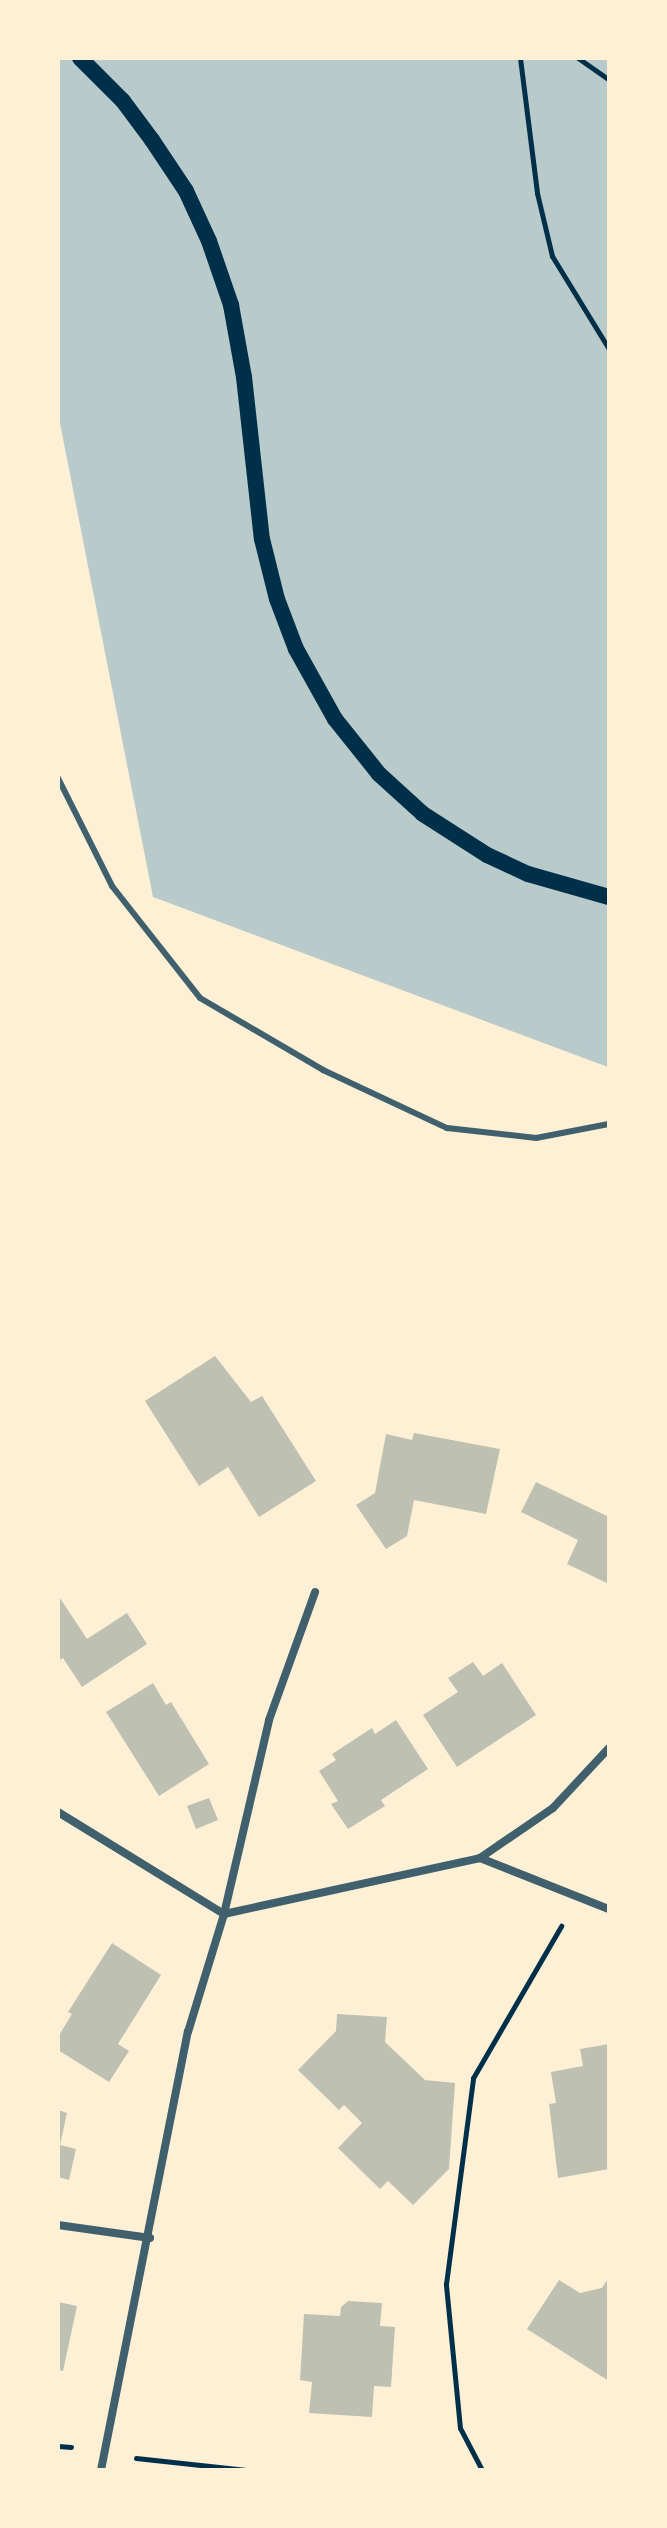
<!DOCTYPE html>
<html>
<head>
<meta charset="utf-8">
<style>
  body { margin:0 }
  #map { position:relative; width:667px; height:2528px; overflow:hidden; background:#fdf0d5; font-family:"DejaVu Sans",sans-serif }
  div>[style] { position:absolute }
  .green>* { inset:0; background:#b9caca }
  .building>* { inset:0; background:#bec0b2 }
  .path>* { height:5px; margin:-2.5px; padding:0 2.5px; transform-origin:2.5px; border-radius:2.5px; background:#003049 }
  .service>* { height:6px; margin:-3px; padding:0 3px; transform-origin:3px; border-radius:3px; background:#3f606c }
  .minor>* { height:8px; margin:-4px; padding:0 4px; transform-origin:4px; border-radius:4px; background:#3f606c }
  .secondary>* { height:16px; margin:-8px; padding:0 8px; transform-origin:8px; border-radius:8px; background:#003049 }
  span { translate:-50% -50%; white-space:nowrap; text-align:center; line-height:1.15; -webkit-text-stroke:7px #fdf0d5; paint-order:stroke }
  .frame { position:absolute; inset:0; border:60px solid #fdf0d5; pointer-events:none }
</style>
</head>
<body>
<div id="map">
  <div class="green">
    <i style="clip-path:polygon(58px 58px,609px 58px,608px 1067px,153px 897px,58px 413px)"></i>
  </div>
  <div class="building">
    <i style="clip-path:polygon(215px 1356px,251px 1402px,262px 1396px,316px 1481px,259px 1517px,228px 1467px,199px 1486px,145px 1401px)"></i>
    <i style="clip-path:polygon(414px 1433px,500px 1449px,486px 1514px,414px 1500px,407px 1536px,386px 1549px,356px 1505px,375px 1493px,386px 1434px,412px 1440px)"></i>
    <i style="clip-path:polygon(536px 1482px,609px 1517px,609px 1584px,567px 1564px,578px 1540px,521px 1512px)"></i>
    <i style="clip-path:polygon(58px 1595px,87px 1639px,127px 1613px,147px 1644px,82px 1687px,63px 1658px,58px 1661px)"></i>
    <i style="clip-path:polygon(473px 1662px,483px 1676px,502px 1663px,536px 1715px,457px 1767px,423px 1715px,458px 1692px,448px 1678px)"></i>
    <i style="clip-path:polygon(153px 1683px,166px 1705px,171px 1702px,209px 1764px,159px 1796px,106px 1712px)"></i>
    <i style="clip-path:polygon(396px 1720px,428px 1769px,381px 1800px,385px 1806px,348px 1829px,331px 1804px,338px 1801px,319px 1771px,336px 1760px,332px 1754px,372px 1728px,375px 1734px)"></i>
    <i style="clip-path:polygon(209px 1798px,218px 1820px,196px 1829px,187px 1806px)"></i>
    <i style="clip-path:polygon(112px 1943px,161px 1975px,118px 2044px,129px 2051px,109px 2082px,58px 2050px,58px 2037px,72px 2014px,68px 2012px)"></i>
    <i style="clip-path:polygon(337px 2014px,387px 2017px,385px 2042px,425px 2080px,455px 2083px,449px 2169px,413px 2205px,388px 2181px,380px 2189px,338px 2148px,362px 2123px,344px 2105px,339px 2110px,298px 2070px,336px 2031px)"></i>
    <i style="clip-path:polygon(609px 2044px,609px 2169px,558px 2178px,549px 2104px,556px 2103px,551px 2072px,583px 2066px,580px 2049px)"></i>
    <i style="clip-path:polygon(58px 2110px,67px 2113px,60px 2145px,76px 2149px,69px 2180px,58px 2177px)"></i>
    <i style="clip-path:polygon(609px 2277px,609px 2381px,527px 2329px,559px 2280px,580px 2293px,602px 2288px)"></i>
    <i style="clip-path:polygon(348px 2301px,382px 2303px,380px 2326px,395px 2327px,391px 2387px,374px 2386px,372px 2417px,309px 2413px,312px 2382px,300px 2380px,304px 2314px,340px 2316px,341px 2307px)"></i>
    <i style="clip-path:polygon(58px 2302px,77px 2306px,63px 2371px,58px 2370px)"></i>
  </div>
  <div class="path">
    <i style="left:520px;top:58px;width:136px;rotate:82.8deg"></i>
    <i style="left:537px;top:193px;width:65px;rotate:76.6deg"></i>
    <i style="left:552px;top:256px;width:109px;rotate:58.5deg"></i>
    <i style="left:578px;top:58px;width:38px;rotate:35deg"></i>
    <i style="left:58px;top:2446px;width:13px;rotate:4deg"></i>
    <i style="left:136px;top:2458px;width:111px;rotate:6.2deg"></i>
    <i style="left:482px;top:2470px;width:47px;rotate:-117.6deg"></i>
    <i style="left:460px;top:2428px;width:145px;rotate:-95.6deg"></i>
    <i style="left:446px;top:2284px;width:208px;rotate:-82.5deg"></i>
    <i style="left:473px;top:2078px;width:176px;rotate:-59.9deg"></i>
  </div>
  <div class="service">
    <i style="left:58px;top:778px;width:121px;rotate:63.4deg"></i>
    <i style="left:112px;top:886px;width:142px;rotate:51.8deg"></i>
    <i style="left:200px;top:998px;width:143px;rotate:30.3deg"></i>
    <i style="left:323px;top:1070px;width:137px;rotate:25.1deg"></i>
    <i style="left:447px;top:1128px;width:90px;rotate:6.4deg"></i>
    <i style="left:536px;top:1138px;width:74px;rotate:-10.9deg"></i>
  </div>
  <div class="minor">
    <i style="left:58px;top:1812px;width:195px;rotate:31.6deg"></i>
    <i style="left:224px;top:1914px;width:262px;rotate:-12.3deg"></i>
    <i style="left:480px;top:1858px;width:88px;rotate:-34.4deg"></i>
    <i style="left:553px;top:1808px;width:82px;rotate:-47deg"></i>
    <i style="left:480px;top:1858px;width:139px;rotate:21.6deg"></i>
    <i style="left:58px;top:2225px;width:93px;rotate:8deg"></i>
    <i style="left:101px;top:2470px;width:447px;rotate:-78.8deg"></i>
    <i style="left:188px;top:2032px;width:123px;rotate:-73deg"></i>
    <i style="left:224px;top:1914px;width:199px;rotate:-76.9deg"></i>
    <i style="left:269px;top:1720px;width:136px;rotate:-70.2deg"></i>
  </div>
  <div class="secondary">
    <i style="left:80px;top:58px;width:61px;rotate:45deg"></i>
    <i style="left:123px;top:101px;width:49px;rotate:53.4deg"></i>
    <i style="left:152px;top:140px;width:61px;rotate:56.3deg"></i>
    <i style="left:186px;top:191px;width:55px;rotate:65.3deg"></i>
    <i style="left:209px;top:241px;width:68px;rotate:71deg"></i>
    <i style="left:231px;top:305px;width:73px;rotate:79.8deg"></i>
    <i style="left:244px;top:377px;width:163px;rotate:83.7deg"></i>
    <i style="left:262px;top:539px;width:62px;rotate:76deg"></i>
    <i style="left:277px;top:599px;width:53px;rotate:69.2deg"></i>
    <i style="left:296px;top:649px;width:80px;rotate:60.9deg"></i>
    <i style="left:335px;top:719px;width:70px;rotate:51.3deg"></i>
    <i style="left:379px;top:774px;width:59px;rotate:42.3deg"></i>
    <i style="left:423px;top:814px;width:76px;rotate:32.6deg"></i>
    <i style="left:487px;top:855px;width:45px;rotate:24.9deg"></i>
    <i style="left:528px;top:874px;width:84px;rotate:15.9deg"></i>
  </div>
  <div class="frame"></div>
</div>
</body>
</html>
